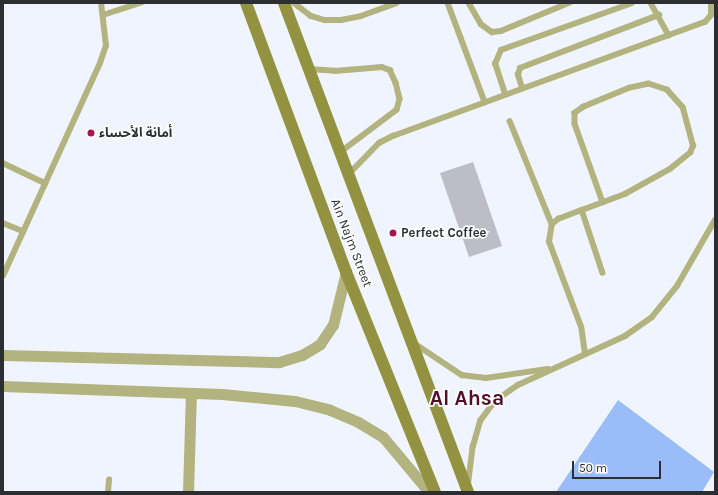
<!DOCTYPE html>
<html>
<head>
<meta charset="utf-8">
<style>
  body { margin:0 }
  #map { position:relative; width:718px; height:495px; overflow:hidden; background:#f0f4fe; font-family:Karla,"Noto Sans Arabic",sans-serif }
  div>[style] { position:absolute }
  .water>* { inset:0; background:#9abcf8 }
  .building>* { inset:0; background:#bdbdc7 }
  .lane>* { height:5.5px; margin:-2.75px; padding:0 2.75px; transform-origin:2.75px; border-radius:2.75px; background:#b2b37f }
  .street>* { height:11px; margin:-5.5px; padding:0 5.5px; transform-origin:5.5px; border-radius:5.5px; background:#b2b37f }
  .secondary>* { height:12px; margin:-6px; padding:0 6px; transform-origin:6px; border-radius:6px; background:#929240 }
  .dots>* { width:11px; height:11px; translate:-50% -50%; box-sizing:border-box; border:2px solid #fff; border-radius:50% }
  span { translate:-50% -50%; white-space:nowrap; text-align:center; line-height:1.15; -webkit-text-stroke:3.5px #fff; paint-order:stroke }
  .poi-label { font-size:13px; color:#2c2e31; font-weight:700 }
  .left { translate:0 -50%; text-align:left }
  .street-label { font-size:13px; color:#2c2e31 }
  .town-label { font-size:21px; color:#53102a; font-weight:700 }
  .frame { position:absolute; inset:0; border:4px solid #2c2e31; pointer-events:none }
  .scale { position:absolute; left:572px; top:461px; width:89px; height:18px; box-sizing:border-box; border:2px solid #2c2e31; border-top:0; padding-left:5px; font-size:12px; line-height:14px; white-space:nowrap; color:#2c2e31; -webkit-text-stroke:3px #fff; paint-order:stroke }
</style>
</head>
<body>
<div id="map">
  <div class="water">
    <i style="clip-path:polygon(618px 400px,714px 472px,702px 492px,556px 492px)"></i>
  </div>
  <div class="building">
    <i style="clip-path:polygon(473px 162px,502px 246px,469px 257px,440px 173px)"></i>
  </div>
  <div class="lane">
    <i style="left:294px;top:3px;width:21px;rotate:37deg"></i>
    <i style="left:311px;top:16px;width:15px;rotate:16deg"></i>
    <i style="left:325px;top:20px;width:16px"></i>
    <i style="left:341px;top:20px;width:20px;rotate:-11deg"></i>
    <i style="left:361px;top:16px;width:38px;rotate:-20deg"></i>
    <i style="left:448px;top:3px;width:106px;rotate:69.5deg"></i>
    <i style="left:469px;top:3px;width:24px;rotate:60deg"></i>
    <i style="left:481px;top:24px;width:14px;rotate:36deg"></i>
    <i style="left:492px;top:32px;width:9px;rotate:-6deg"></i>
    <i style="left:501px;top:31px;width:74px;rotate:-22.4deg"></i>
    <i style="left:651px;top:3px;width:37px;rotate:61deg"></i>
    <i style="left:103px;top:15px;width:40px;rotate:-18deg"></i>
    <i style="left:309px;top:69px;width:26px;rotate:4deg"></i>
    <i style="left:335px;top:71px;width:47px;rotate:-4.9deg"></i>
    <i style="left:382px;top:67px;width:9px;rotate:21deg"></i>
    <i style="left:390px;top:70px;width:14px;rotate:65deg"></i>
    <i style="left:396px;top:83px;width:16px;rotate:76deg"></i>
    <i style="left:400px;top:99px;width:11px;rotate:105deg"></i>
    <i style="left:397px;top:110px;width:71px;rotate:143deg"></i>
    <i style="left:522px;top:88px;width:14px;rotate:-107deg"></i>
    <i style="left:518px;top:75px;width:7px;rotate:-74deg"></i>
    <i style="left:520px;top:68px;width:149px;rotate:-20.9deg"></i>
    <i style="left:505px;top:94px;width:32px;rotate:-108deg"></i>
    <i style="left:495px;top:64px;width:15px;rotate:-67deg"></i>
    <i style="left:501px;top:50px;width:139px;rotate:-19.7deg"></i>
    <i style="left:510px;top:121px;width:111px;rotate:67.8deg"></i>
    <i style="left:3px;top:163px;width:47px;rotate:25.5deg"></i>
    <i style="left:348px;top:175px;width:45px;rotate:-45.9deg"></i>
    <i style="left:379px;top:143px;width:16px;rotate:-27deg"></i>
    <i style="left:393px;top:136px;width:332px;rotate:-20.1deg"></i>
    <i style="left:705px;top:22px;width:9px;rotate:-49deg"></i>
    <i style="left:711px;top:15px;width:12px;rotate:-90deg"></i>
    <i style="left:582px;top:210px;width:66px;rotate:71.6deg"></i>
    <i style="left:3px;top:223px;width:22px;rotate:22deg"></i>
    <i style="left:3px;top:276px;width:234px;rotate:-65.5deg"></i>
    <i style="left:100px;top:63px;width:18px;rotate:-71deg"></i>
    <i style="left:106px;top:46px;width:43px;rotate:-96.6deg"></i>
    <i style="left:414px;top:343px;width:58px;rotate:33.7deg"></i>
    <i style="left:462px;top:375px;width:24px;rotate:7deg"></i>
    <i style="left:486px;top:378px;width:62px;rotate:-8.4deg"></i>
    <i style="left:585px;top:354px;width:27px;rotate:-98deg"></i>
    <i style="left:581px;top:327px;width:91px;rotate:-110.6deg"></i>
    <i style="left:549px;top:242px;width:18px;rotate:-81deg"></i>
    <i style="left:552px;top:224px;width:8px;rotate:-40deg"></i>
    <i style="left:558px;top:219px;width:26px;rotate:-21deg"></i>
    <i style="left:582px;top:210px;width:46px;rotate:-20.4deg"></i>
    <i style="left:625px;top:194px;width:51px;rotate:-29.1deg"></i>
    <i style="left:670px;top:169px;width:26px;rotate:-39deg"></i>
    <i style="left:690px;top:153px;width:8px;rotate:-67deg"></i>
    <i style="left:693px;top:146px;width:39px;rotate:-105deg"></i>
    <i style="left:683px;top:108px;width:24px;rotate:-132deg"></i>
    <i style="left:667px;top:90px;width:19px;rotate:-162deg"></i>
    <i style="left:649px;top:84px;width:19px;rotate:168deg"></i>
    <i style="left:630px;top:88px;width:50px;rotate:157.6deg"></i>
    <i style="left:584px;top:107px;width:11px;rotate:146deg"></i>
    <i style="left:575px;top:113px;width:11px;rotate:90deg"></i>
    <i style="left:575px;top:124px;width:83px;rotate:70.3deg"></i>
    <i style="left:468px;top:484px;width:38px;rotate:-83deg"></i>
    <i style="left:473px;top:446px;width:26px;rotate:-74deg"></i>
    <i style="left:480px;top:421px;width:25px;rotate:-53deg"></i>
    <i style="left:495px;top:401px;width:28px;rotate:-35deg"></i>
    <i style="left:518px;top:385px;width:118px;rotate:-24.6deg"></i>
    <i style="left:625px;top:336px;width:33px;rotate:-35deg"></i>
    <i style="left:652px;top:317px;width:40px;rotate:-51deg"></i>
    <i style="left:677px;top:286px;width:76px;rotate:-60.1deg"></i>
    <i style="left:108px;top:492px;width:12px;rotate:-85deg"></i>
  </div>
  <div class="street">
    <i style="left:3px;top:355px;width:276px;rotate:1.5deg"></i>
    <i style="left:279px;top:362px;width:24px;rotate:-17deg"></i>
    <i style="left:302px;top:355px;width:21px;rotate:-31deg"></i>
    <i style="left:320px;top:344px;width:23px;rotate:-56deg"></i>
    <i style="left:333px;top:325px;width:55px;rotate:-76.2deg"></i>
    <i style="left:3px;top:386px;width:219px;rotate:2.1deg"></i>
    <i style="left:222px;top:394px;width:73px;rotate:5.5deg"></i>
    <i style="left:295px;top:401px;width:36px;rotate:14deg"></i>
    <i style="left:330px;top:410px;width:30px;rotate:23deg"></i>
    <i style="left:358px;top:422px;width:29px;rotate:31deg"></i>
    <i style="left:383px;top:437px;width:72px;rotate:50.1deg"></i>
    <i style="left:188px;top:492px;width:99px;rotate:-88.3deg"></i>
  </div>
  <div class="secondary">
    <i style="left:246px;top:3px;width:287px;rotate:69.6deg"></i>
    <i style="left:346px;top:272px;width:237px;rotate:68deg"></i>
    <i style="left:284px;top:3px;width:522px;rotate:69.38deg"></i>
  </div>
  <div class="dots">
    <i style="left:91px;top:133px;background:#a61554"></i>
    <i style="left:393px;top:233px;background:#a61554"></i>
  </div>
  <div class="poi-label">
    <span class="left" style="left:99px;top:133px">أمانة الأحساء</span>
    <span class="left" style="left:401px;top:233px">Perfect Coffee</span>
  </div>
  <div class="street-label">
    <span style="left:351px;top:243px;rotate:69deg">Ain Najm Street</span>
  </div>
  <div class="town-label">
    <span style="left:467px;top:398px">Al Ahsa</span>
  </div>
  <div class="frame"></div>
  <div class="scale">50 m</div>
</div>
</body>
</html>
